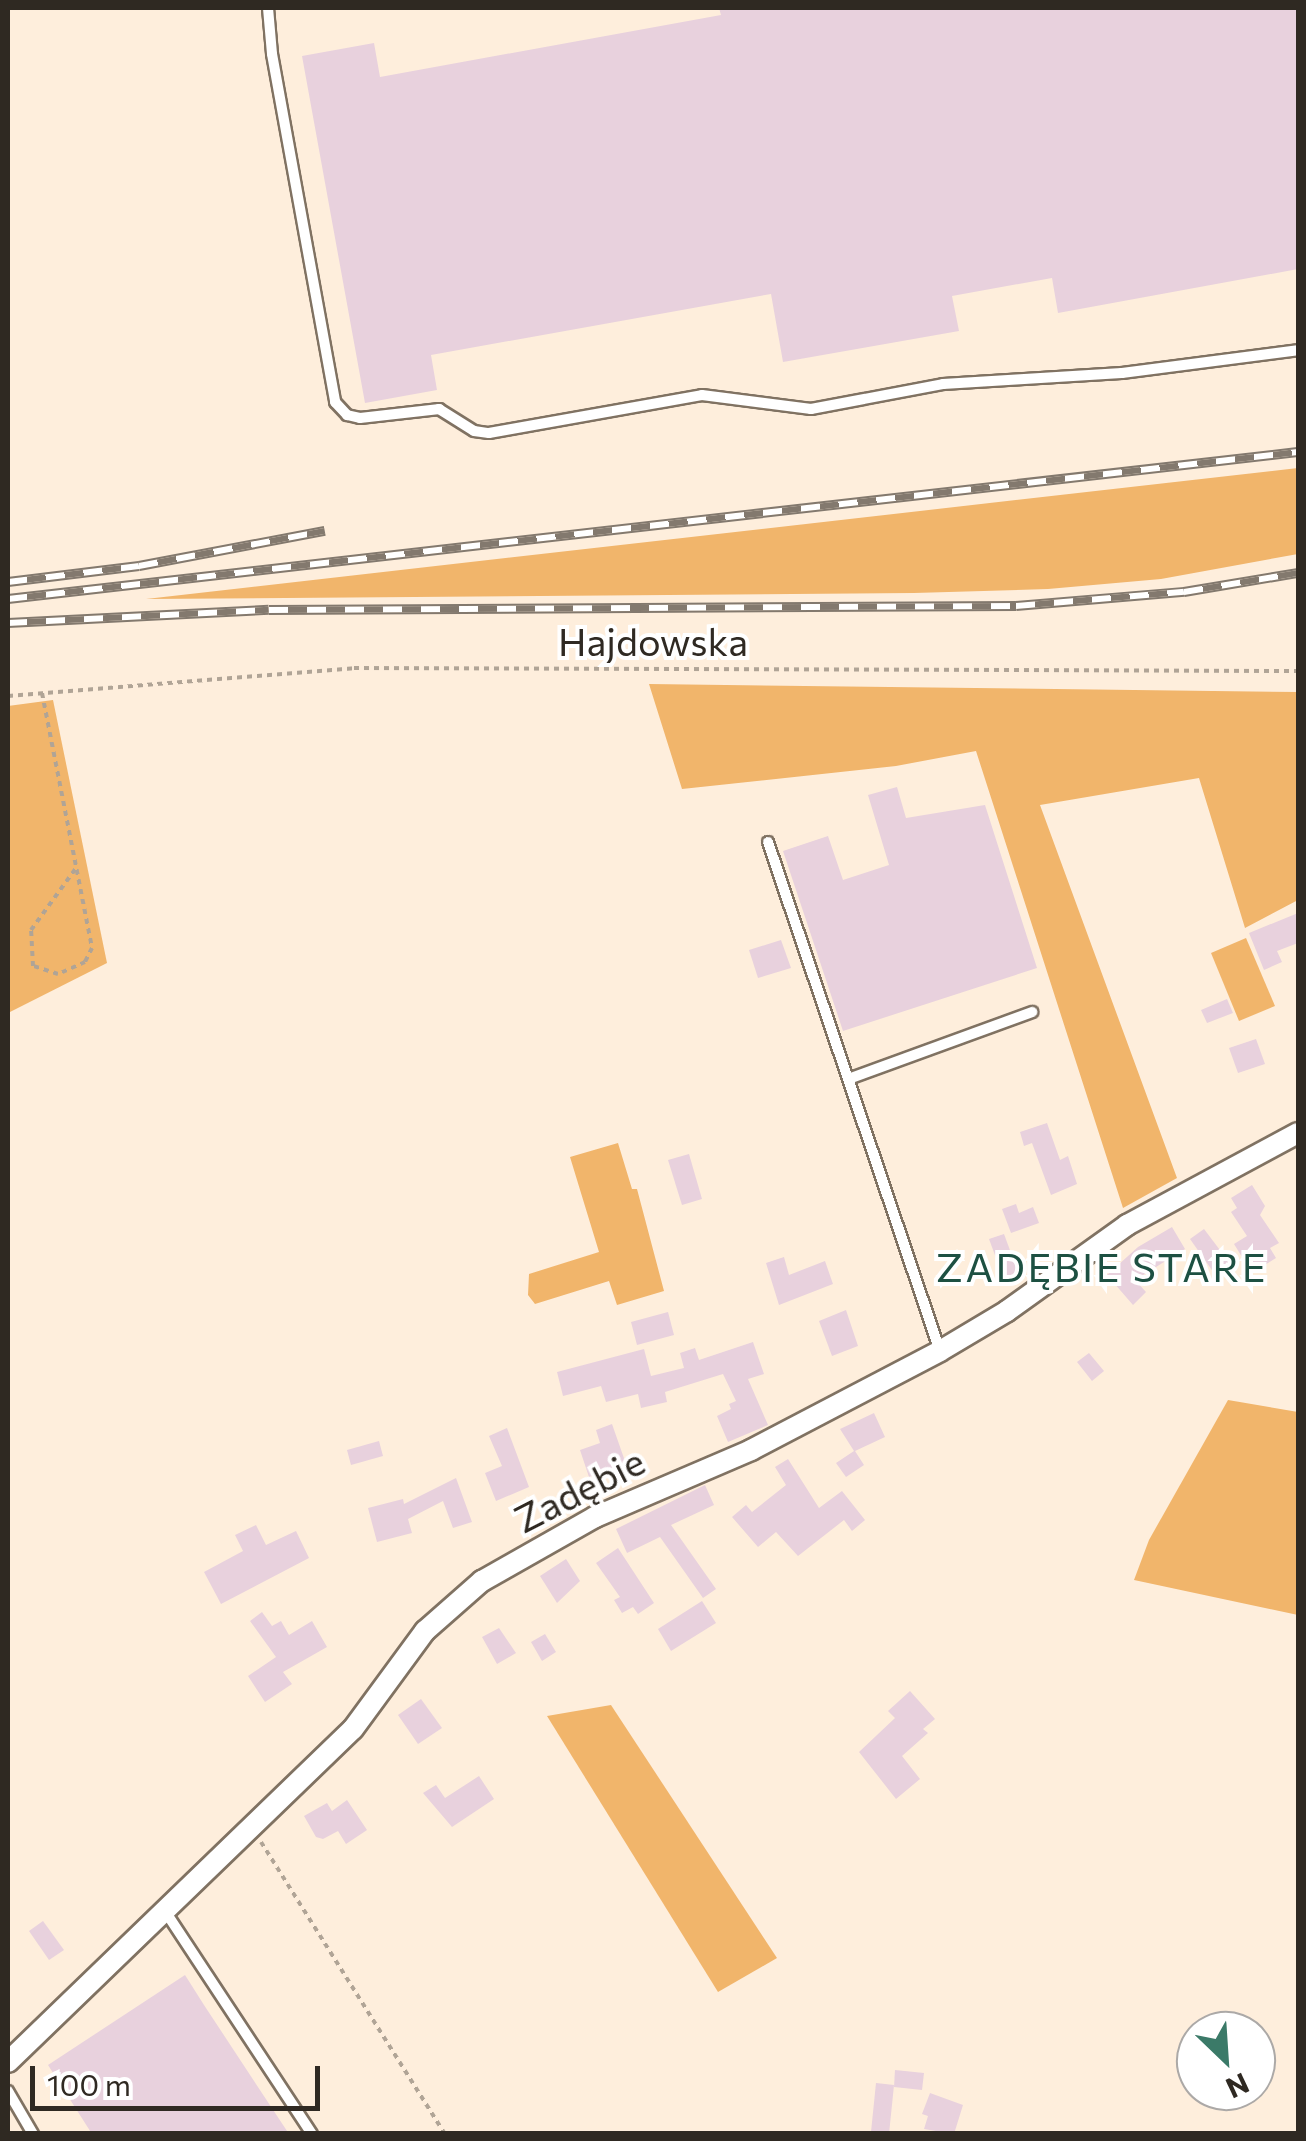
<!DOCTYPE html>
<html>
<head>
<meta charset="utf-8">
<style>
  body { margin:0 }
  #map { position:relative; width:1306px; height:2141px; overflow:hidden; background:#feeedc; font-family:Commissioner,sans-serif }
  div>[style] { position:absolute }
  .green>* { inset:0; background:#f1b56b }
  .building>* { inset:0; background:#e8d1dd }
  .path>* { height:4px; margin-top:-2px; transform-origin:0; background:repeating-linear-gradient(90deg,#b0a496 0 5px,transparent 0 10px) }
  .roads { filter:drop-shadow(2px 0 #807262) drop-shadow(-2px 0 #807262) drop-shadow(0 2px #807262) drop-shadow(0 -2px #807262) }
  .service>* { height:10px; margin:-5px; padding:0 5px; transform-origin:5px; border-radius:5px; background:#fff }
  .minor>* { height:20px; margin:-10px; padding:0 10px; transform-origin:10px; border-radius:10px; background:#fff }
  .rail>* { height:10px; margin-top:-5px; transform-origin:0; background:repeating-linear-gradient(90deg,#fff 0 19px,#83796e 0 38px); box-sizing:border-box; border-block:2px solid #83796e }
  span { translate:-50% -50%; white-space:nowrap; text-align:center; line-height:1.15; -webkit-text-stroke:8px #fff; paint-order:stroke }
  .street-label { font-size:38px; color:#2f2922 }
  .neighbourhood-label { font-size:40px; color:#1d5042; letter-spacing:2.5px }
  .frame { position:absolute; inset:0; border:10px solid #2f2922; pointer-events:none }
  .north { position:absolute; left:1176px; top:2011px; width:100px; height:100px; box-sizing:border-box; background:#fff; border:2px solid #aca9a7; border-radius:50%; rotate:155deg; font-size:28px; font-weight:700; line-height:40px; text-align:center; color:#2f2922 }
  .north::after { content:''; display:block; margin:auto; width:35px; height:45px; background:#3b7a68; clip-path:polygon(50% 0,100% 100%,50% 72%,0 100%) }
  .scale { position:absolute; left:30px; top:2066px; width:290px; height:45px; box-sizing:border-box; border:5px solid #2f2922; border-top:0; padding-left:12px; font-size:30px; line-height:35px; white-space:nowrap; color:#2f2922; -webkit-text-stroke:8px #fff; paint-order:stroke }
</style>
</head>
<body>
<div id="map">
  <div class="green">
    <i style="clip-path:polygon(1298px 468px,1298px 554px,1161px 579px,1048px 589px,914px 593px,146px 599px)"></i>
    <i style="clip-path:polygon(649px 684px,1298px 692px,1298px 900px,1245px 928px,1199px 778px,1040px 805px,1177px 1178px,1123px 1208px,976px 751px,896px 766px,682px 789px)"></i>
    <i style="clip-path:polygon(53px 700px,107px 963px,8px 1013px,8px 706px)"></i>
    <i style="clip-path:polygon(1246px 938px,1275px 1006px,1239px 1021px,1211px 953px)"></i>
    <i style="clip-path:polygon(618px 1143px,632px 1189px,637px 1189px,664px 1291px,617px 1305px,609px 1281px,535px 1304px,528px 1295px,529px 1274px,599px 1252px,570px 1157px)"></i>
    <i style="clip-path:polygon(1228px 1400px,1298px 1412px,1298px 1615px,1134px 1580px,1149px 1540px)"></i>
    <i style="clip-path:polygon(611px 1705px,777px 1958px,718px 1992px,547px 1716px)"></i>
  </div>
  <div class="building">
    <i style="clip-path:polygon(719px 8px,1298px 8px,1298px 269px,1058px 313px,1052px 278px,952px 296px,959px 331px,783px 362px,771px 294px,431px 355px,437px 390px,365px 403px,302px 56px,374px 43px,380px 77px,721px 15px)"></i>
    <i style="clip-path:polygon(897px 787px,906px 818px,985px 805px,1037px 968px,843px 1031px,783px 851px,828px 836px,843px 880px,889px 865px,868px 795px)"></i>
    <i style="clip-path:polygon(1298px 913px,1298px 943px,1277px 951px,1282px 962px,1264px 970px,1249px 933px)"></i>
    <i style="clip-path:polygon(781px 940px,791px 968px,758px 978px,749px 950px)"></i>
    <i style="clip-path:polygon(1227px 999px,1233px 1013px,1207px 1023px,1201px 1010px)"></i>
    <i style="clip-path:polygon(1256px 1039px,1265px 1064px,1238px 1073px,1229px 1048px)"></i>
    <i style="clip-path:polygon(1047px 1123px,1060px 1160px,1068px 1156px,1077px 1184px,1051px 1195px,1032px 1143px,1024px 1146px,1020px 1132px)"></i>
    <i style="clip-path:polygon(689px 1154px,702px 1199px,682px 1205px,668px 1160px)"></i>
    <i style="clip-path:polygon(1252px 1185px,1265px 1206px,1260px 1215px,1279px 1243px,1270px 1248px,1276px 1258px,1252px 1273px,1234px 1244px,1247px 1236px,1231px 1212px,1237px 1208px,1231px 1198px)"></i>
    <i style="clip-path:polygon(1016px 1204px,1019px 1213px,1033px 1207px,1039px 1223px,1011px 1233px,1002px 1209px)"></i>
    <i style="clip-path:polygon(1172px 1227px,1185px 1249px,1135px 1280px,1146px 1292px,1133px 1305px,1107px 1275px,1138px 1247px)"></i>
    <i style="clip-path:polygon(1204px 1229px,1229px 1262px,1214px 1273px,1190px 1239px)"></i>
    <i style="clip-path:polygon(1004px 1234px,1021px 1280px,1006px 1285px,989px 1239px)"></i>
    <i style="clip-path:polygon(784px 1257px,789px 1275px,825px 1261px,833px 1284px,779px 1305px,766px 1263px)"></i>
    <i style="clip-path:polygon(846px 1310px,858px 1346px,832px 1356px,819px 1321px)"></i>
    <i style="clip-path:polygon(668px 1312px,674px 1335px,637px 1345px,631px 1322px)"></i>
    <i style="clip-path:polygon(753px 1342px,764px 1374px,748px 1379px,768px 1425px,728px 1442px,717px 1416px,731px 1409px,729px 1404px,736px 1401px,723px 1374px,665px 1392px,667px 1402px,641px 1408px,638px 1394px,606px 1402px,601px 1386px,563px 1396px,557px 1372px,644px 1349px,651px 1376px,684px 1368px,680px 1353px,695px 1348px,699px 1360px)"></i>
    <i style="clip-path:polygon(1089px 1353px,1104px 1371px,1092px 1381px,1077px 1362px)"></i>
    <i style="clip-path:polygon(874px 1413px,885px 1437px,855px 1451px,864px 1465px,846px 1477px,836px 1463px,854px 1451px,840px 1429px)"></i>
    <i style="clip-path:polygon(612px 1424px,626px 1464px,589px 1477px,580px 1450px,600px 1443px,596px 1430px)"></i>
    <i style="clip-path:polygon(507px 1428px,529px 1487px,496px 1501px,485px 1473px,502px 1466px,489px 1436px)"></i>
    <i style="clip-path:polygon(379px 1441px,383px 1456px,351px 1465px,347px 1450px)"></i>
    <i style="clip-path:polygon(788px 1459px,819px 1508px,842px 1491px,865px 1520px,852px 1531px,844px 1520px,798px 1556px,776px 1532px,758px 1547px,732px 1517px,746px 1505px,752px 1512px,786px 1485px,775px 1467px)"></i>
    <i style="clip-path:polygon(456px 1478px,472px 1522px,453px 1528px,443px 1501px,408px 1519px,412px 1533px,377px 1542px,368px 1508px,403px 1499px,404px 1504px)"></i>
    <i style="clip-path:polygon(705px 1485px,714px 1505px,671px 1525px,716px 1589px,703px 1598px,660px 1537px,627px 1553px,616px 1529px)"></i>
    <i style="clip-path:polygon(256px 1525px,266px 1545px,296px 1531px,309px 1558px,221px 1604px,204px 1572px,243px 1551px,235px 1535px)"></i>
    <i style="clip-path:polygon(618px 1548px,654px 1603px,638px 1614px,633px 1607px,622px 1613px,614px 1600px,620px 1597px,596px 1563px)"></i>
    <i style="clip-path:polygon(566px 1559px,580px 1581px,557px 1603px,540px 1576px)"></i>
    <i style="clip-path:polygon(702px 1601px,716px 1623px,671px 1651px,658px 1629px)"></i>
    <i style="clip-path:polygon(262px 1612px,272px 1626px,281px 1621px,289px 1635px,312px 1621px,327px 1647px,283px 1672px,292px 1684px,265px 1702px,248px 1676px,276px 1657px,250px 1621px)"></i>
    <i style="clip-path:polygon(499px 1628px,516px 1653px,497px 1664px,482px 1637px)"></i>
    <i style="clip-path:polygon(545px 1634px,556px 1652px,542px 1661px,531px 1642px)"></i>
    <i style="clip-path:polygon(910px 1691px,935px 1719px,923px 1729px,928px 1733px,902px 1756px,920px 1779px,896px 1799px,859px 1752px,895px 1718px,888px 1711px)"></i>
    <i style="clip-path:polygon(421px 1699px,442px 1728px,418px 1744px,398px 1715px)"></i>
    <i style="clip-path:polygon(479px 1776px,494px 1799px,452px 1827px,423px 1793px,436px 1785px,445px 1798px)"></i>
    <i style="clip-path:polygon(347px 1800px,367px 1830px,346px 1844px,338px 1831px,323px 1839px,316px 1837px,304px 1816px,327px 1803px,332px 1811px)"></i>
    <i style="clip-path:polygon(43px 1921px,64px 1950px,49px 1960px,29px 1931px)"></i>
    <i style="clip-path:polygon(185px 1975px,204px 2005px,289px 2134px,92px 2134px,48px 2065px)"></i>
    <i style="clip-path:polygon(895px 2070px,924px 2073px,922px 2090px,894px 2087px)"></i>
    <i style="clip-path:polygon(876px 2083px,894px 2085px,889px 2134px,871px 2132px)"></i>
    <i style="clip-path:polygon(930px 2093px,963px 2105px,954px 2134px,924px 2129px,928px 2116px,922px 2114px)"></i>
  </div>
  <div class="path">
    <i style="left:42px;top:693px;width:260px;rotate:78.9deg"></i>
    <i style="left:92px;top:948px;width:16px;rotate:117deg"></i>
    <i style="left:85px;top:962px;width:30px;rotate:156deg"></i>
    <i style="left:58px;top:974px;width:26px;rotate:-162deg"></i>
    <i style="left:33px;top:966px;width:36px;rotate:-93deg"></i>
    <i style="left:31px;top:930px;width:77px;rotate:-54deg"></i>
    <i style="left:8px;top:696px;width:347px;rotate:-4.6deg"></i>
    <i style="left:354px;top:668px;width:944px;rotate:0.18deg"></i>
    <i style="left:261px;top:1842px;width:345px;rotate:57.8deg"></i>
  </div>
  <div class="roads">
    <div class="service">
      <i style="left:268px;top:8px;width:46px;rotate:85deg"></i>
      <i style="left:272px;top:54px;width:354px;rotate:79.7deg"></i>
      <i style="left:335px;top:402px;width:18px;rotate:47deg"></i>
      <i style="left:347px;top:415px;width:13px;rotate:13deg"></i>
      <i style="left:360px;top:418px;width:80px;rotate:-6.5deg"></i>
      <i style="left:439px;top:409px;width:41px;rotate:32.2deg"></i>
      <i style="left:474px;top:431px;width:15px;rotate:8deg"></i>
      <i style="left:489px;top:433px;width:216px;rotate:-10.1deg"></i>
      <i style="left:702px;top:395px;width:110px;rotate:7.3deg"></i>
      <i style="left:811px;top:409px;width:134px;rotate:-10.7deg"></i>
      <i style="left:943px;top:384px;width:179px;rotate:-3.5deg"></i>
      <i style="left:1122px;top:373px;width:177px;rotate:-7.4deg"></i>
      <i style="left:768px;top:842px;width:537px;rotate:71.33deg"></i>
      <i style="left:851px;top:1078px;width:193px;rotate:-20deg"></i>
      <i style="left:165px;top:1911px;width:267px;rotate:56.6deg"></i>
      <i style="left:8px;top:2091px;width:50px;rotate:59.8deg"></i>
    </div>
    <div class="minor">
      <i style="left:8px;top:2062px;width:479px;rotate:-44deg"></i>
      <i style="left:353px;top:1729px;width:122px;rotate:-53.7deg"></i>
      <i style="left:425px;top:1631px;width:76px;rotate:-41.3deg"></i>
      <i style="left:482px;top:1581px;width:130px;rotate:-29.5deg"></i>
      <i style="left:595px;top:1517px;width:170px;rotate:-23.2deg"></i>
      <i style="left:751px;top:1450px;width:213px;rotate:-27.6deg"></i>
      <i style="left:940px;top:1351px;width:78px;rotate:-30.8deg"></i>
      <i style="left:1007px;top:1311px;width:148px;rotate:-35.6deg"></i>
      <i style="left:1127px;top:1225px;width:194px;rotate:-28.3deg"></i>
    </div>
  </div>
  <div class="rail">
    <i style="left:8px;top:582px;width:132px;rotate:-7deg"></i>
    <i style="left:139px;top:566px;width:189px;rotate:-10.7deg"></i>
    <i style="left:8px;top:599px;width:1298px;rotate:-6.5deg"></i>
    <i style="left:8px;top:623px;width:261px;rotate:-2.9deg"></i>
    <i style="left:269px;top:610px;width:747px;rotate:-0.31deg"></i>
    <i style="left:1016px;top:606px;width:169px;rotate:-4.8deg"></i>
    <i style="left:1184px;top:592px;width:116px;rotate:-9.5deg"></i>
  </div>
  <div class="street-label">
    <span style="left:653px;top:641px">Hajdowska</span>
    <span style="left:579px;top:1489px;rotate:-27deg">Zadębie</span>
  </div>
  <div class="neighbourhood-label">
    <span style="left:1102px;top:1266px">ZADĘBIE STARE</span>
  </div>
  <div class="frame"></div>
  <div class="north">N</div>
  <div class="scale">100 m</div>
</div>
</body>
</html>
